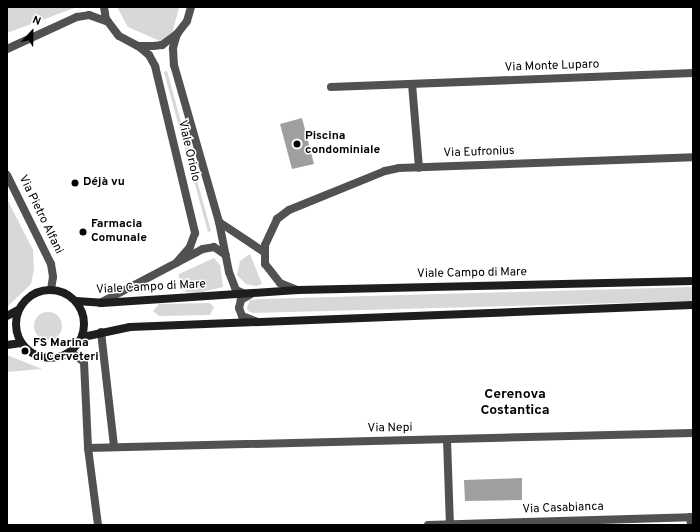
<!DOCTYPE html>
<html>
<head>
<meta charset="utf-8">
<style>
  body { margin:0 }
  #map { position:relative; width:700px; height:532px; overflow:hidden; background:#fff; font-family:Overpass,sans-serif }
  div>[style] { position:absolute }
  .green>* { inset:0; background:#d8d8d8 }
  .round { border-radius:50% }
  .water>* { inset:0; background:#9f9f9f }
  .street>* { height:8px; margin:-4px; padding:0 4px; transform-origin:4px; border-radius:4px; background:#515151 }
  .secondary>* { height:8px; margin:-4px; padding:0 4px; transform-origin:4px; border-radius:4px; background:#1e1e1e }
  .secondary>.ring { margin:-4px; padding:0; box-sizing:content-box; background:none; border:8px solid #1e1e1e; border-radius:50% }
  .dots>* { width:11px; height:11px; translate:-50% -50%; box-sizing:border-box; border:2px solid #fff; border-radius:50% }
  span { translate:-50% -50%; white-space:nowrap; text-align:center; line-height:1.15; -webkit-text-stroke:3px #fff; paint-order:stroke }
  .street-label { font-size:12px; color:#000 }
  .poi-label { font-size:12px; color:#000; font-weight:700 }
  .left { translate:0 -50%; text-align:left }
  .quarter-label { font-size:14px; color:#000; font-weight:700 }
  .frame { position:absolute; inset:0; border:8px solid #000; pointer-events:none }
  .north { position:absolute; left:12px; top:12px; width:40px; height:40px; -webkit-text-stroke:3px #fff; paint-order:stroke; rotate:22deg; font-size:11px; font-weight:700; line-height:16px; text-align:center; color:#000 }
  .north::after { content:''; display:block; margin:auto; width:14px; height:18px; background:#000; clip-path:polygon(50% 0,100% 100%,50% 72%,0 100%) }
</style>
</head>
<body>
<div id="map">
  <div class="green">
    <i style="clip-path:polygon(7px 7px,77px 7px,7px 33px)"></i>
    <i style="clip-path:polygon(117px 7px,179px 7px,172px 34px,170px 38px,160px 41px,128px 27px)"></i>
    <i style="clip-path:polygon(167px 71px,211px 231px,208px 232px,164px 72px)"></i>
    <i style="clip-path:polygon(7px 199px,33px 250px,34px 270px,31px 284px,7px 307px)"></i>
    <i style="clip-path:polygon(250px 254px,262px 284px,256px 286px,246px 284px,237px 275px,240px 261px)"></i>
    <i style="clip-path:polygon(214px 258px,220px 265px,223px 287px,198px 293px,184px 292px,179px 283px,179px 274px)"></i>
    <i style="clip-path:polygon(693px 287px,693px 301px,253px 313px,248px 311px,247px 307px,250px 300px,261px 299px)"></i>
    <i style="clip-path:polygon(209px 303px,214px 307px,210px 315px,159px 316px,153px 311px,159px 304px)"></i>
    <i class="round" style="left:34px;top:312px;width:28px;height:28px"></i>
    <i style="clip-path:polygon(7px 355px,42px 369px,7px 372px)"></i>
  </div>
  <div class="water">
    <i style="clip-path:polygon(302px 118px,314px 164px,292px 169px,280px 124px)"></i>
    <i style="clip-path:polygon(522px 478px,522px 500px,465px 501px,464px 480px)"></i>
  </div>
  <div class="street">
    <i style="left:104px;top:7px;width:12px;rotate:81deg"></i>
    <i style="left:106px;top:19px;width:21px;rotate:53deg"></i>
    <i style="left:119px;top:36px;width:21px;rotate:28deg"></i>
    <i style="left:138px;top:46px;width:15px"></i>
    <i style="left:153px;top:46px;width:9px;rotate:-6deg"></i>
    <i style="left:162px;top:45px;width:19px;rotate:-36deg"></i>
    <i style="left:177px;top:34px;width:16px;rotate:-52deg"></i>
    <i style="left:187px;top:21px;width:15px;rotate:-74deg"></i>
    <i style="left:177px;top:34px;width:15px;rotate:106deg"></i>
    <i style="left:173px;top:48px;width:17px;rotate:87deg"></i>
    <i style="left:174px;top:65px;width:163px;rotate:74deg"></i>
    <i style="left:219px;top:222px;width:51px;rotate:78.7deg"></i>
    <i style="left:229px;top:272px;width:19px;rotate:69deg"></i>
    <i style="left:236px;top:290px;width:10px;rotate:24deg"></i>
    <i style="left:138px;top:46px;width:14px;rotate:39deg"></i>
    <i style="left:149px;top:55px;width:13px;rotate:61deg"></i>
    <i style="left:155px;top:66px;width:172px;rotate:76.5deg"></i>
    <i style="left:195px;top:233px;width:15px;rotate:110deg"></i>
    <i style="left:190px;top:247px;width:21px;rotate:131deg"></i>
    <i style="left:7px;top:49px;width:77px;rotate:-24.6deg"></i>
    <i style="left:77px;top:17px;width:12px;rotate:-9deg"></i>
    <i style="left:89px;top:15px;width:20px;rotate:20deg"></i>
    <i style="left:412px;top:84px;width:84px;rotate:85.2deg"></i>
    <i style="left:331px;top:87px;width:362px;rotate:-2.2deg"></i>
    <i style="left:7px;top:175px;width:99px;rotate:63.7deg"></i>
    <i style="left:51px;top:264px;width:13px;rotate:81deg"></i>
    <i style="left:53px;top:277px;width:12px;rotate:99deg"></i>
    <i style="left:219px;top:222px;width:54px;rotate:33.7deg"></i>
    <i style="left:297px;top:290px;width:18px;rotate:-158deg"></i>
    <i style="left:280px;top:283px;width:24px;rotate:-128deg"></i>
    <i style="left:265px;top:264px;width:19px;rotate:-90deg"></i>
    <i style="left:265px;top:245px;width:29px;rotate:-65deg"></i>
    <i style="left:277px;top:219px;width:15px;rotate:-37deg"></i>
    <i style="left:289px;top:210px;width:104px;rotate:-22.1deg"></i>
    <i style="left:385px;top:171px;width:14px;rotate:-12deg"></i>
    <i style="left:399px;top:168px;width:294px;rotate:-2.1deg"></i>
    <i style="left:251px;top:294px;width:12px;rotate:149deg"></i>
    <i style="left:241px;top:300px;width:8px;rotate:104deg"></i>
    <i style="left:239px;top:308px;width:9px;rotate:69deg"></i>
    <i style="left:242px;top:316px;width:14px;rotate:21deg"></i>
    <i style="left:100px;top:303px;width:116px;rotate:-27.7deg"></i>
    <i style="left:203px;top:249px;width:11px;rotate:-10deg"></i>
    <i style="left:214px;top:247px;width:14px;rotate:34deg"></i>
    <i style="left:101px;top:332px;width:115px;rotate:83.5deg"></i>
    <i style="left:71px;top:352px;width:16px;rotate:38deg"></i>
    <i style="left:84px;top:362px;width:86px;rotate:87.3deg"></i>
    <i style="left:88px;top:448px;width:78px;rotate:82.6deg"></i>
    <i style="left:447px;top:440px;width:84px;rotate:88deg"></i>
    <i style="left:88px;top:448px;width:605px;rotate:-1.42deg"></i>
    <i style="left:428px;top:525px;width:262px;rotate:-1.7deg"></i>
    <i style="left:690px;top:517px;width:8px;rotate:83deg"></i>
  </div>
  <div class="secondary">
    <i class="ring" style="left:16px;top:290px;width:60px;height:60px"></i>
    <i style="left:76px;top:301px;width:26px;rotate:4deg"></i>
    <i style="left:102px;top:303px;width:196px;rotate:-3.8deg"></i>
    <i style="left:298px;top:290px;width:395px;rotate:-1.3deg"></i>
    <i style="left:7px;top:316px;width:13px;rotate:-29deg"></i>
    <i style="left:83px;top:337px;width:48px;rotate:-12deg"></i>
    <i style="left:130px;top:327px;width:563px;rotate:-2.24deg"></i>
    <i style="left:7px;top:345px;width:14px;rotate:-8deg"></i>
  </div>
  <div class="dots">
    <i style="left:297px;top:144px;background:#000"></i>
    <i style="left:75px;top:183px;background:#000"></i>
    <i style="left:83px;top:232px;background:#000"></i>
    <i style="left:25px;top:351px;background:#000"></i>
  </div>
  <div class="street-label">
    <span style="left:552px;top:67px;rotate:-2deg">Via Monte Luparo</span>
    <span style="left:188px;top:151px;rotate:77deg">Viale Oriolo</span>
    <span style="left:479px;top:153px;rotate:-2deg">Via Eufronius</span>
    <span style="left:40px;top:215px;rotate:64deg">Via Pietro Alfani</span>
    <span style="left:472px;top:274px;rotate:-1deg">Viale Campo di Mare</span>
    <span style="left:151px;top:288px;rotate:-3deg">Viale Campo di Mare</span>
    <span style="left:390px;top:429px;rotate:-1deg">Via Nepi</span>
    <span style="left:563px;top:509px;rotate:-2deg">Via Casabianca</span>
  </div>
  <div class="poi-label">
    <span class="left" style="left:305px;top:144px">Piscina<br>condominiale</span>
    <span class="left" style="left:83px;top:183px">Déjà vu</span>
    <span class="left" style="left:91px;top:232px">Farmacia<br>Comunale</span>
    <span class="left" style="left:33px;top:351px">FS Marina<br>di Cerveteri</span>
  </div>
  <div class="quarter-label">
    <span style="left:515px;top:403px">Cerenova<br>Costantica</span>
  </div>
  <div class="frame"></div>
  <div class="north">N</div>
</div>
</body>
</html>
